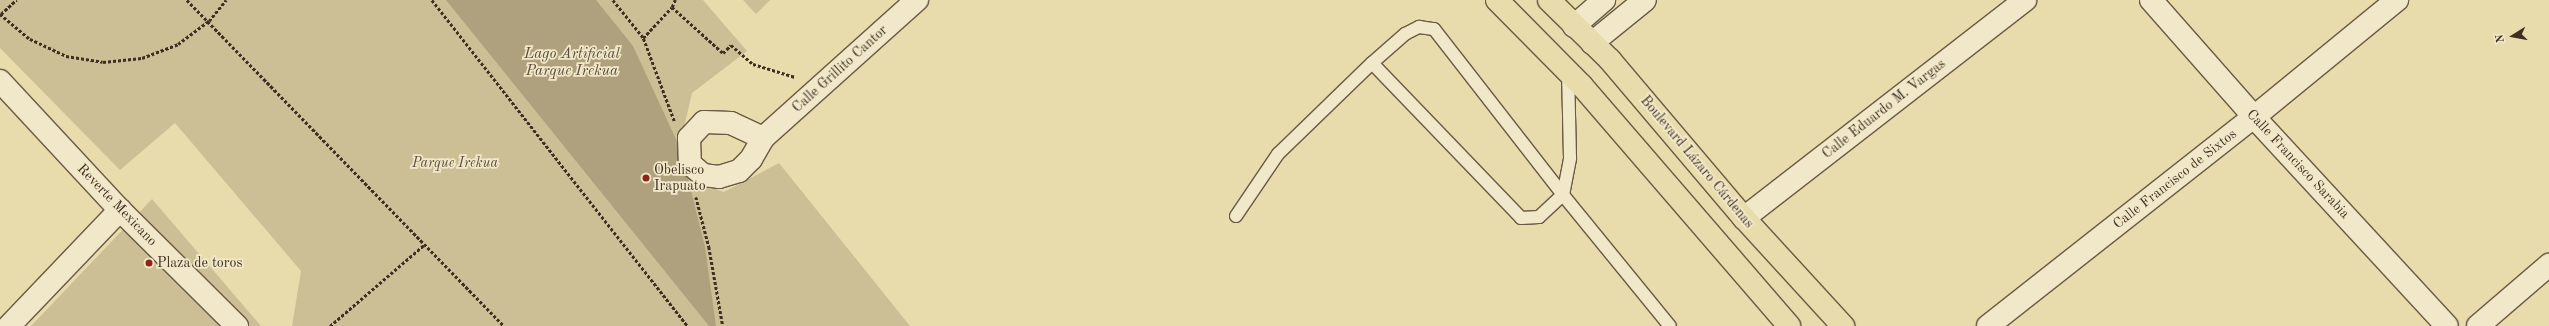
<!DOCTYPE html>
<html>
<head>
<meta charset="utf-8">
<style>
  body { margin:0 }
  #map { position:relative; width:2549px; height:326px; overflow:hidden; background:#e9dcac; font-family:"Old Standard TT",serif }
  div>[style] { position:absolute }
  .green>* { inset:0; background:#ccbf95 }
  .water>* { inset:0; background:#afa17d }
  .path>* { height:2.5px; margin-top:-1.25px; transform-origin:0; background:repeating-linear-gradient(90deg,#3f2f23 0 3px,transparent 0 5px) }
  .roads { filter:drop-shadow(1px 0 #6a5a45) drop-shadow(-1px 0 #6a5a45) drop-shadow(0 1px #6a5a45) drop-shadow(0 -1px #6a5a45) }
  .service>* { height:12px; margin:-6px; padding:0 6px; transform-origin:6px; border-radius:6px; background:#f1e8c9 }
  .minor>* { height:22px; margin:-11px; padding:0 11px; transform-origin:11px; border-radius:11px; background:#f1e8c9 }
  .tertiary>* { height:22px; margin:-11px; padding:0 11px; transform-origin:11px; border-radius:11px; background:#f1e8c9 }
  .primary>* { height:22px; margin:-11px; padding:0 11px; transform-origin:11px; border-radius:11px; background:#e9dcac }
  .dots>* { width:11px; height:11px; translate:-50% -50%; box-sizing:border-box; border:2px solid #f1e8c9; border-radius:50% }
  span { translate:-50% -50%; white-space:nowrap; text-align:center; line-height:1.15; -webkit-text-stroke:3.5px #f1e8c9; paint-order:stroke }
  .street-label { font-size:14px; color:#3f2f23 }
  .park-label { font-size:14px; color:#5b4c3a; font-style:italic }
  .poi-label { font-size:14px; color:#3f2f23 }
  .left { translate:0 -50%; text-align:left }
  .water-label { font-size:15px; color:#5b4c3a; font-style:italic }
  .north { position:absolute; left:2493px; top:16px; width:40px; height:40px; -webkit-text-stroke:3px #f1e8c9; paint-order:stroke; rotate:259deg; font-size:11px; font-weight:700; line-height:16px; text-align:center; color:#3f2f23 }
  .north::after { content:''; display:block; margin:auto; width:14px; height:18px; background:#3f2f23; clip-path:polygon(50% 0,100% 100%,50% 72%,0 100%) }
</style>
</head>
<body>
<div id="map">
  <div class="green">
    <i style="clip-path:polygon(0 0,703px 0,747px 51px,692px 93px,681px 140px,693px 181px,724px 192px,779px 163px,910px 326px,292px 326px,301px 271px,175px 123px,120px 170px,0 48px)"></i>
    <i style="clip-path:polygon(743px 0,770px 0,756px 14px)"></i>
    <i style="clip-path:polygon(152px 199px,261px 326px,31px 326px)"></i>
  </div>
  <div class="water">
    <i style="clip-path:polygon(446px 0,596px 0,633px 46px,681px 150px,705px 247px,716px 326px,709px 326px)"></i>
  </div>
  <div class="path">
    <i style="left:187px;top:0;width:455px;rotate:45.8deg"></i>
    <i style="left:432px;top:0;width:415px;rotate:51.9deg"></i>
    <i style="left:613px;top:0;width:48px;rotate:51deg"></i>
    <i style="left:672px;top:7px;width:69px;rotate:42deg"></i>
    <i style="left:723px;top:53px;width:11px;rotate:-45deg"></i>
    <i style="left:731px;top:45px;width:29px;rotate:41deg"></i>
    <i style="left:753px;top:64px;width:44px;rotate:17.2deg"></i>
    <i style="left:0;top:14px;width:39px;rotate:40deg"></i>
    <i style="left:30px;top:39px;width:40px;rotate:25deg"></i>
    <i style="left:66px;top:56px;width:37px;rotate:9deg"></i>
    <i style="left:103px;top:62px;width:39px;rotate:-6deg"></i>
    <i style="left:142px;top:58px;width:39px;rotate:-21deg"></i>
    <i style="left:178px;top:44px;width:39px;rotate:-37deg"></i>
    <i style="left:209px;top:21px;width:27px;rotate:-51deg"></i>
    <i style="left:1px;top:14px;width:21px;rotate:-43deg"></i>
    <i style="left:674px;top:121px;width:89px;rotate:-110.5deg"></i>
    <i style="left:643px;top:38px;width:42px;rotate:-46.9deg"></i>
    <i style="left:672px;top:7px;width:8px;rotate:-67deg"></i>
    <i style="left:696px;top:197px;width:52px;rotate:75.4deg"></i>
    <i style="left:709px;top:247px;width:80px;rotate:80deg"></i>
    <i style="left:330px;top:326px;width:125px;rotate:-40.8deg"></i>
  </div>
  <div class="roads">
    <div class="service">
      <i style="left:1372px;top:63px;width:44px;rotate:-41.3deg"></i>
      <i style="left:1405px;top:34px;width:16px;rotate:-27deg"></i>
      <i style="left:1419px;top:27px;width:15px;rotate:8deg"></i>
      <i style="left:1434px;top:29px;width:210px;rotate:52.1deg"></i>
      <i style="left:1563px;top:195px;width:169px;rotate:50.8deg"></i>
      <i style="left:1236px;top:216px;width:75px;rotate:-55.9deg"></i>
      <i style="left:1278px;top:154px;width:131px;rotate:-44.1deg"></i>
      <i style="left:1372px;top:63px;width:215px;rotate:46.1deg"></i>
      <i style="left:1521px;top:218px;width:18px;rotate:-3deg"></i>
      <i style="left:1539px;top:217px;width:33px;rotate:-43deg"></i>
      <i style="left:1563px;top:195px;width:38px;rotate:-79deg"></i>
      <i style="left:1570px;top:158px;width:85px;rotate:-91.3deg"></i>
    </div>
    <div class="minor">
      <i style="left:1574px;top:26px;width:40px;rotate:-41deg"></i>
      <i style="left:1592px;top:43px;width:68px;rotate:-39.1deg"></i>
      <i style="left:0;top:81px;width:176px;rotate:47.1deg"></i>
      <i style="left:120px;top:210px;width:165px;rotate:44.8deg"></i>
      <i style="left:763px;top:138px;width:35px;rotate:-155deg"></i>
      <i style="left:731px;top:123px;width:27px;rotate:-178deg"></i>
      <i style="left:704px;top:122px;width:22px;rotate:133deg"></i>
      <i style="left:689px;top:138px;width:26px;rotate:88deg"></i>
      <i style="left:690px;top:164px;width:17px;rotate:40deg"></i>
      <i style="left:703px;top:175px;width:16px;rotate:7deg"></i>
      <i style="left:719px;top:177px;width:21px;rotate:-17deg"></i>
      <i style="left:739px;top:171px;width:17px;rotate:-45deg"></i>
      <i style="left:751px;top:159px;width:24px;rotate:-60deg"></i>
      <i style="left:763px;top:138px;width:207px;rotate:-41.9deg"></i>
      <i style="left:1744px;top:218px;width:356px;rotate:-37.8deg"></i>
      <i style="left:9px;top:326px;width:161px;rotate:-46.3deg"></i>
      <i style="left:1988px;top:326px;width:338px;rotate:-38.2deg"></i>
      <i style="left:2254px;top:117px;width:185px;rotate:-39.3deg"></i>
      <i style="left:2478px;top:326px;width:94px;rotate:-40.7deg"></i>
    </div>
    <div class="tertiary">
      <i style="left:2151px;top:0;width:156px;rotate:48.6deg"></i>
      <i style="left:2254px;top:117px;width:284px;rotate:47.3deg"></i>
    </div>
    <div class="primary">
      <i style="left:1497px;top:0;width:121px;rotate:45.3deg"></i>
      <i style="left:1582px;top:86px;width:317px;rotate:49.2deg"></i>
      <i style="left:1549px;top:0;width:86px;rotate:44.5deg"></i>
      <i style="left:1610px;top:60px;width:207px;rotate:49.7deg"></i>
      <i style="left:1744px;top:218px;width:147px;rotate:47.5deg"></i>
    </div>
  </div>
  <div class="dots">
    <i style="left:646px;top:178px;background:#8f2418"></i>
    <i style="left:149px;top:263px;background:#8f2418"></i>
  </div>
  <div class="street-label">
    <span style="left:840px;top:69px;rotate:-42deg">Calle Grillito Cantor</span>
    <span style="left:1884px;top:109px;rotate:-38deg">Calle Eduardo M. Vargas</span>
    <span style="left:1697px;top:162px;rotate:50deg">Boulevard Lázaro Cárdenas</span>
    <span style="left:2298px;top:164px;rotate:47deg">Calle Francisco Sarabia</span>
    <span style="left:2175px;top:179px;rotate:-38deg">Calle Francisco de Sixtos</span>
    <span style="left:117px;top:205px;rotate:46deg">Reverte Mexicano</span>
  </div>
  <div class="park-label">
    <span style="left:455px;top:163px">Parque Irekua</span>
  </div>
  <div class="poi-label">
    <span class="left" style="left:654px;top:178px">Obelisco<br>Irapuato</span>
    <span class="left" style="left:157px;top:263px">Plaza de toros</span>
  </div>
  <div class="water-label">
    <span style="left:572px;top:63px">Lago Artificial<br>Parque Irekua</span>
  </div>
  <div class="north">N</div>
</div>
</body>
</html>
